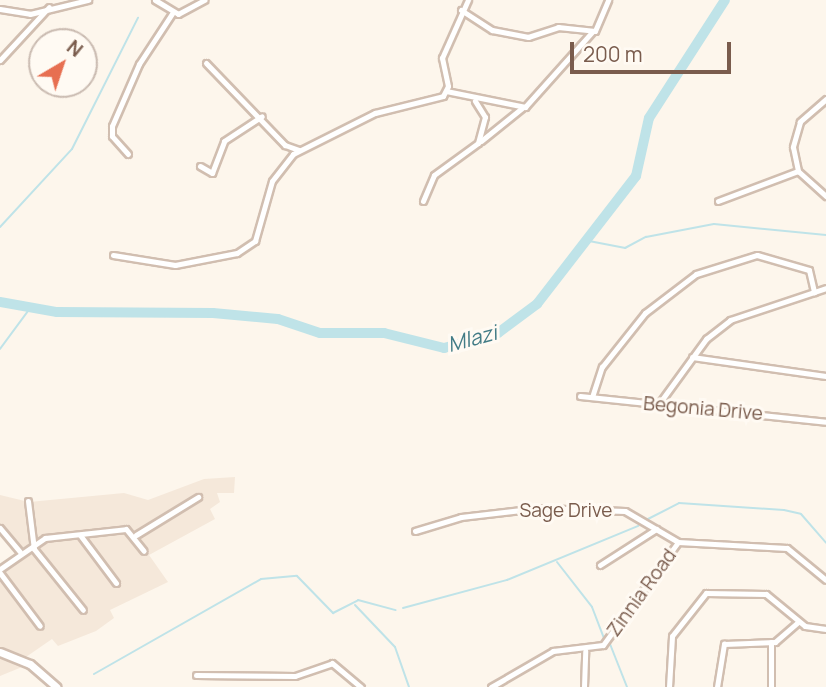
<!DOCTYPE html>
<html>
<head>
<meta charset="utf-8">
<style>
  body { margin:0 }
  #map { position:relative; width:826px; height:687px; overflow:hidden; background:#fdf6ec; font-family:Manrope,sans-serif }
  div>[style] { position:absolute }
  .residential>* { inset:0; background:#f5e8da }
  .stream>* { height:2px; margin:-1px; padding:0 1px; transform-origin:1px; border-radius:1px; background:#bfe3e8 }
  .river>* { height:10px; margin:-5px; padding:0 5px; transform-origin:5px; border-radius:5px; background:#bfe3e8 }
  .roads { filter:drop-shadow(2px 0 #d1beb0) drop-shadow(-2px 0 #d1beb0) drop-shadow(0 2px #d1beb0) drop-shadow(0 -2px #d1beb0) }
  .street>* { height:5px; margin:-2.5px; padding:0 2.5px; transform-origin:2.5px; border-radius:2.5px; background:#fff }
  .secondary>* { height:7px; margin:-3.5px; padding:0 3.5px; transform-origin:3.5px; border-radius:3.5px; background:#fff }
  span { translate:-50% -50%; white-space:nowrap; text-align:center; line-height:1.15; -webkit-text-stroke:6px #fffaf3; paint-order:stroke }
  .street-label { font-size:19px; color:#7a5c4d }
  .water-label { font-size:21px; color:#437c86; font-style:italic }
  .north { position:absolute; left:28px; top:28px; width:70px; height:70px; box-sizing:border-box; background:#fffaf3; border:2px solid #cabbb1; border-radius:50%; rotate:39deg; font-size:19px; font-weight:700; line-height:28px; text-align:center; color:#7a5c4d }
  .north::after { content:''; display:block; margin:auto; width:24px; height:32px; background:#e76f51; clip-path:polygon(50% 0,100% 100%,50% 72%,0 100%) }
  .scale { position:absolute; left:570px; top:42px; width:161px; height:32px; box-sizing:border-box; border:4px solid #7a5c4d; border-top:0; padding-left:9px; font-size:21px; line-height:24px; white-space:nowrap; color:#7a5c4d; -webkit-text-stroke:5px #fffaf3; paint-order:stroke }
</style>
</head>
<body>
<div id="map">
  <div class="residential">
    <i style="clip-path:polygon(235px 477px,234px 493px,217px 493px,220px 502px,210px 509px,215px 519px,149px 555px,168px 582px,110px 610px,114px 618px,96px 631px,58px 646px,52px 639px,26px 657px,22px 667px,0 676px,0 569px,19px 552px,0 528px,0 495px,29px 502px,124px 493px,148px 500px,204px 479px)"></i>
  </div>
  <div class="stream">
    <i style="left:0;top:227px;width:106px;rotate:-47.3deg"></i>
    <i style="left:72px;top:149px;width:147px;rotate:-63.3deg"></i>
    <i style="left:589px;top:241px;width:37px;rotate:11deg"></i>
    <i style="left:625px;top:248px;width:24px;rotate:-28deg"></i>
    <i style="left:646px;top:237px;width:69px;rotate:-10.8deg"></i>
    <i style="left:714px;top:224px;width:113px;rotate:5.6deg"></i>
    <i style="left:0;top:349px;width:52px;rotate:-53.6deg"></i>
    <i style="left:646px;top:520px;width:37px;rotate:-27deg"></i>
    <i style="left:679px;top:503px;width:105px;rotate:3.8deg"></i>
    <i style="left:784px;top:510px;width:17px;rotate:13deg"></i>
    <i style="left:801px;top:514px;width:38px;rotate:49deg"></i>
    <i style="left:557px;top:562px;width:57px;rotate:52.1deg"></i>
    <i style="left:592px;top:607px;width:33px;rotate:69deg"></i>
    <i style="left:355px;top:605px;width:58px;rotate:46.4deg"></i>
    <i style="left:395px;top:647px;width:42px;rotate:70.7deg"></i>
    <i style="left:403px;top:608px;width:108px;rotate:-15.1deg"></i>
    <i style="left:507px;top:580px;width:142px;rotate:-22.4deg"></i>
    <i style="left:610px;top:644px;width:46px;rotate:68.4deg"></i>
    <i style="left:94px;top:674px;width:192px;rotate:-29.6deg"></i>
    <i style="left:261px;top:579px;width:36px;rotate:-5deg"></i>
    <i style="left:297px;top:576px;width:52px;rotate:45.8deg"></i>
    <i style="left:333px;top:613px;width:28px;rotate:-27deg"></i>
    <i style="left:358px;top:600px;width:39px;rotate:15deg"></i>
  </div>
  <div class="river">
    <i style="left:0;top:302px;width:58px;rotate:10deg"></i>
    <i style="left:57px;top:312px;width:156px;rotate:0.4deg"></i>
    <i style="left:213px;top:313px;width:65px;rotate:5.3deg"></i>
    <i style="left:278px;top:319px;width:44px;rotate:18.4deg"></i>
    <i style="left:320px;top:333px;width:64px"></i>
    <i style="left:384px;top:333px;width:62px;rotate:14deg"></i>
    <i style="left:444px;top:348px;width:56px;rotate:-15.5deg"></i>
    <i style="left:498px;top:333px;width:49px;rotate:-36.6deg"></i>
    <i style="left:537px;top:304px;width:162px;rotate:-52.3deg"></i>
    <i style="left:636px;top:176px;width:59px;rotate:-77.4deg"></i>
    <i style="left:649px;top:118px;width:140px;rotate:-57.2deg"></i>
  </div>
  <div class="roads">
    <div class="street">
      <i style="left:155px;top:0;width:27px;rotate:31deg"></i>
      <i style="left:178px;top:14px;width:30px;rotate:-28deg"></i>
      <i style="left:0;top:9px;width:30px;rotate:9deg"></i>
      <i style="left:30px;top:14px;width:60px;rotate:-13.6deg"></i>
      <i style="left:461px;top:10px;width:37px;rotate:33deg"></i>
      <i style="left:492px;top:30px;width:37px;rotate:11deg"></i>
      <i style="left:528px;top:37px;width:32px;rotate:-18deg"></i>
      <i style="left:558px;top:27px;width:37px;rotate:6deg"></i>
      <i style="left:595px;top:31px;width:34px;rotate:-67deg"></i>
      <i style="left:0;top:60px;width:72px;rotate:-47.2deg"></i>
      <i style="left:206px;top:63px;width:114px;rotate:46.1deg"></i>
      <i style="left:285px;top:145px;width:15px;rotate:20deg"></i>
      <i style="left:446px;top:91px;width:81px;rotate:11.4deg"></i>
      <i style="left:525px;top:107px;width:101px;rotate:-48.2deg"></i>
      <i style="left:826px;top:99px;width:35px;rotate:139deg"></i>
      <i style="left:800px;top:122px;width:26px;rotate:106deg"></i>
      <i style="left:793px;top:147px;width:25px;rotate:78deg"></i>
      <i style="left:798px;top:171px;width:38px;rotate:42deg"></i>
      <i style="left:481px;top:141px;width:53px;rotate:-38.8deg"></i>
      <i style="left:128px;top:154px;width:24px;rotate:-132deg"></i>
      <i style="left:112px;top:136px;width:10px;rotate:-90deg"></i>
      <i style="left:112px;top:126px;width:68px;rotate:-66.5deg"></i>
      <i style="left:139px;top:64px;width:62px;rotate:-56.8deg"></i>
      <i style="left:200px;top:166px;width:14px;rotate:30deg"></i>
      <i style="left:212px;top:173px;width:34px;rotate:-69deg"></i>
      <i style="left:224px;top:141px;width:45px;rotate:-33.3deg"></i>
      <i style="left:423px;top:201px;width:28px;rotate:-67deg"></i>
      <i style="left:434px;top:175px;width:54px;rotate:-36deg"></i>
      <i style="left:478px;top:143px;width:27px;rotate:-75deg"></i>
      <i style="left:485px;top:117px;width:19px;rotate:-122deg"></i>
      <i style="left:718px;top:201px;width:85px;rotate:-20.6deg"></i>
      <i style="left:113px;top:255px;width:63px;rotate:9.2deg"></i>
      <i style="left:175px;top:265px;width:63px;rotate:-11deg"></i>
      <i style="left:237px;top:253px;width:22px;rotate:-34deg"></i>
      <i style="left:255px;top:241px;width:62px;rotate:-74.2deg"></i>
      <i style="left:272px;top:181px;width:34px;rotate:-52deg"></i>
      <i style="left:293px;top:154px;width:92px;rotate:-26.6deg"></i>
      <i style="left:375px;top:113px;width:70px;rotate:-14deg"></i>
      <i style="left:443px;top:96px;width:11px;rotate:-63deg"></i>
      <i style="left:448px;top:86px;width:29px;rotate:-102deg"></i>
      <i style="left:442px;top:58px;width:64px;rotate:-65.9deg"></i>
      <i style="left:692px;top:357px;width:135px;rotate:8.1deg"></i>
      <i style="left:580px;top:396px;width:247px;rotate:6deg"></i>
      <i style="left:592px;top:397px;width:32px;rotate:-72deg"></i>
      <i style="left:602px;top:367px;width:69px;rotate:-51.5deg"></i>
      <i style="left:645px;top:313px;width:64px;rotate:-37.4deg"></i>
      <i style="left:696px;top:274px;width:64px;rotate:-17.3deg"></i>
      <i style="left:757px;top:255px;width:54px;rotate:16.1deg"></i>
      <i style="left:809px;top:270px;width:23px;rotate:77deg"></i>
      <i style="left:658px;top:405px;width:82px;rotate:-54deg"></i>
      <i style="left:706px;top:339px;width:31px;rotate:-38deg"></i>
      <i style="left:730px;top:320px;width:101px;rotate:-18.4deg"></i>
      <i style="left:28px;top:501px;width:48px;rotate:82.9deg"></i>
      <i style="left:34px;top:549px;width:78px;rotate:51.2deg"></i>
      <i style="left:0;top:528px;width:31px;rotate:50deg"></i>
      <i style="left:415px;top:531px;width:48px;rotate:-16.9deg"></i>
      <i style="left:461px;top:517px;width:78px;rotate:-6.7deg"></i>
      <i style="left:538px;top:508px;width:87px;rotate:2deg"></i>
      <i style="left:625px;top:511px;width:61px;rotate:30.3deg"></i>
      <i style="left:678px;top:542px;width:109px;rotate:3.2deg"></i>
      <i style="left:787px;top:548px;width:50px;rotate:39.4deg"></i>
      <i style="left:80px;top:535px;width:60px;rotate:53.1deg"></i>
      <i style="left:136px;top:535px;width:73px;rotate:-31.5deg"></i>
      <i style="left:600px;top:565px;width:67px;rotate:-32.7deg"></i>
      <i style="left:0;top:569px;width:55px;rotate:-34.6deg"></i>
      <i style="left:45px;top:538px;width:81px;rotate:-6.3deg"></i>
      <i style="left:126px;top:529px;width:28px;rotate:51deg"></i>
      <i style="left:0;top:573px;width:66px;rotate:53deg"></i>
      <i style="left:196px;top:675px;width:99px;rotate:0.6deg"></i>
      <i style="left:295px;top:676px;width:39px;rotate:-19deg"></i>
      <i style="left:332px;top:663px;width:38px;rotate:40deg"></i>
      <i style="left:491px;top:687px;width:72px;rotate:-30.1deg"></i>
      <i style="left:553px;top:651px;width:50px;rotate:-6.8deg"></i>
      <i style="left:603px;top:645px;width:127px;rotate:-53.9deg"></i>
      <i style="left:584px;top:687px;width:36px;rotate:-88deg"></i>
      <i style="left:669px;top:687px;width:51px;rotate:-86.6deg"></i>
      <i style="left:672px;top:636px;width:55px;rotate:-51.7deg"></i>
      <i style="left:706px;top:593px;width:60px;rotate:1deg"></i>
      <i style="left:766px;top:594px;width:50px;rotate:39.4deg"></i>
      <i style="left:805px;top:626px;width:21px;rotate:8deg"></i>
      <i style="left:717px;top:687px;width:44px;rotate:-80.8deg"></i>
      <i style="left:724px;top:644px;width:51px;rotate:-2.2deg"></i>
      <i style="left:775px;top:642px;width:30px;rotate:-41deg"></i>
      <i style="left:771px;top:687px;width:45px;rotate:-90deg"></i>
    </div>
    <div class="secondary">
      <i style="left:0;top:652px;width:32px;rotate:22deg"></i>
      <i style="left:30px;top:664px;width:35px;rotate:41deg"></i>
    </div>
  </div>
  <div class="street-label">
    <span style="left:703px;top:409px;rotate:5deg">Begonia Drive</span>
    <span style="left:566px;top:511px">Sage Drive</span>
    <span style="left:642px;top:593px;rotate:-54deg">Zinnia Road</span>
  </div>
  <div class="water-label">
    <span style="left:472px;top:338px;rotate:-15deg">Mlazi</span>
  </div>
  <div class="north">N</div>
  <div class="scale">200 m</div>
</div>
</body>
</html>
